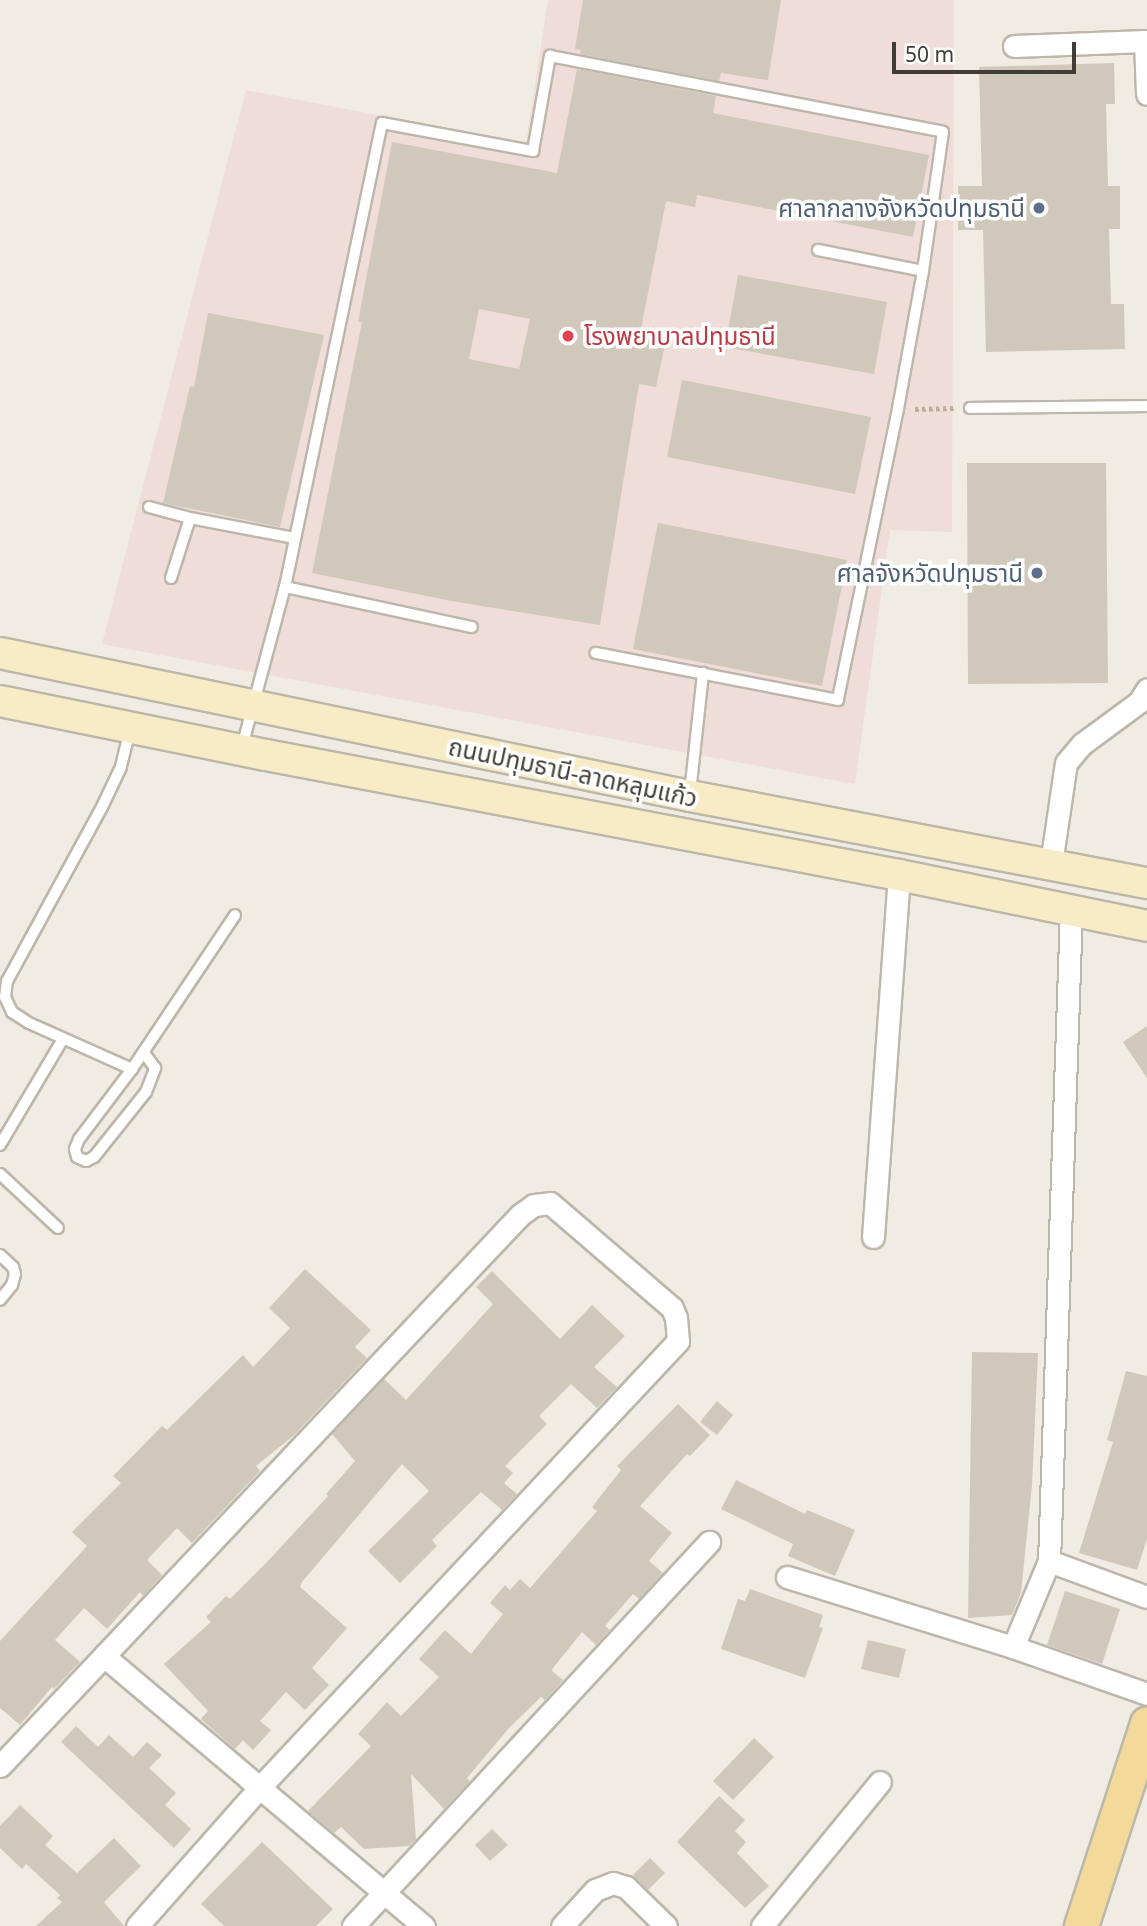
<!DOCTYPE html>
<html>
<head>
<meta charset="utf-8">
<style>
  body { margin:0 }
  #map { position:relative; width:1147px; height:1926px; overflow:hidden; background:#f0ece4; font-family:"Noto Sans","Noto Sans Thai",sans-serif }
  div>[style] { position:absolute }
  .medical>* { inset:0; background:#f0dcd8 }
  .building>* { inset:0; background:#d0c8bb }
  .path>* { height:4.5px; margin-top:-2.25px; transform-origin:0; background:repeating-linear-gradient(90deg,#baaf9b 0 3.5px,transparent 0 7px) }
  .roads { filter:drop-shadow(2px 0 #bdb7ab) drop-shadow(-2px 0 #bdb7ab) drop-shadow(0 2px #bdb7ab) drop-shadow(0 -2px #bdb7ab) }
  .service>* { height:10px; margin:-5px; padding:0 5px; transform-origin:5px; border-radius:5px; background:#fff }
  .minor>* { height:21px; margin:-10.5px; padding:0 10.5px; transform-origin:10.5px; border-radius:10.5px; background:#fff }
  .secondary>* { height:30px; margin:-15px; padding:0 15px; transform-origin:15px; border-radius:15px; background:#f8ecc6 }
  .primary>* { height:33px; margin:-16.5px; padding:0 16.5px; transform-origin:16.5px; border-radius:16.5px; background:#f3da9a }
  .dots>* { width:19px; height:19px; translate:-50% -50%; box-sizing:border-box; border:4px solid #fff; border-radius:50% }
  span { translate:-50% -50%; white-space:nowrap; text-align:center; line-height:1.15; -webkit-text-stroke:7px #fff; paint-order:stroke }
  .service-label { font-size:24px; color:#4e5e75 }
  .right { translate:-100% -50%; text-align:right }
  .health-label { font-size:24px; color:#be3a42 }
  .left { translate:0 -50%; text-align:left }
  .street-label { font-size:24px; color:#413c35 }
  .scale { position:absolute; left:892px; top:42px; width:184px; height:32px; box-sizing:border-box; border:4px solid #413c35; border-top:0; padding-left:9px; font-size:21px; line-height:24px; white-space:nowrap; color:#413c35; -webkit-text-stroke:5px #fff; paint-order:stroke }
</style>
</head>
<body>
<div id="map">
  <div class="medical">
    <i style="clip-path:polygon(548px 0,954px 0,952px 532px,890px 530px,855px 784px,102px 644px,246px 90px,526px 143px)"></i>
  </div>
  <div class="building">
    <i style="clip-path:polygon(583px 0,781px 0,768px 80px,721px 73px,719px 81px,580px 54px,581px 50px,575px 49px)"></i>
    <i style="clip-path:polygon(1114px 63px,1115px 104px,1106px 104px,1108px 186px,1120px 186px,1120px 229px,1109px 229px,1111px 304px,1124px 304px,1125px 349px,986px 352px,983px 230px,958px 230px,958px 186px,982px 186px,979px 67px)"></i>
    <i style="clip-path:polygon(evenodd,577px 69px,716px 96px,713px 113px,929px 155px,913px 237px,697px 195px,695px 207px,666px 201px,639px 339px,665px 344px,656px 387px,639px 384px,600px 625px,457px 602px,312px 573px,362px 322px,358px 322px,392px 142px,557px 173px,577px 69px,479px 309px,530px 319px,519px 369px,469px 359px,479px 309px)"></i>
    <i style="clip-path:polygon(738px 275px,887px 302px,874px 374px,725px 347px)"></i>
    <i style="clip-path:polygon(208px 313px,324px 335px,280px 527px,163px 503px,190px 386px,194px 387px)"></i>
    <i style="clip-path:polygon(682px 380px,871px 417px,855px 494px,667px 457px)"></i>
    <i style="clip-path:polygon(967px 463px,1106px 463px,1108px 683px,968px 684px)"></i>
    <i style="clip-path:polygon(658px 523px,847px 560px,822px 686px,633px 649px)"></i>
    <i style="clip-path:polygon(1147px 1026px,1147px 1078px,1123px 1042px)"></i>
    <i style="clip-path:polygon(305px 1269px,371px 1330px,355px 1347px,367px 1358px,293px 1436px,256px 1466px,260px 1471px,192px 1543px,177px 1528px,147px 1560px,162px 1575px,143px 1596px,140px 1592px,107px 1629px,84px 1608px,55px 1640px,80px 1662px,54px 1689px,52px 1687px,20px 1725px,0 1708px,0 1641px,87px 1546px,72px 1532px,121px 1483px,113px 1476px,162px 1426px,167px 1430px,243px 1355px,253px 1367px,290px 1328px,269px 1308px)"></i>
    <i style="clip-path:polygon(492px 1271px,560px 1339px,592px 1305px,625px 1336px,594px 1367px,617px 1387px,597px 1408px,571px 1384px,539px 1416px,547px 1424px,505px 1466px,513px 1473px,504px 1483px,517px 1494px,502px 1510px,481px 1492px,432px 1540px,437px 1546px,400px 1583px,368px 1551px,429px 1491px,402px 1464px,302px 1582px,300px 1587px,347px 1628px,312px 1668px,329px 1685px,305px 1710px,286px 1692px,260px 1721px,271px 1730px,253px 1750px,243px 1740px,235px 1749px,201px 1719px,208px 1711px,164px 1664px,211px 1622px,206px 1617px,226px 1596px,230px 1599px,268px 1561px,328px 1496px,326px 1494px,355px 1461px,332px 1434px,384px 1379px,406px 1400px,493px 1304px,476px 1287px)"></i>
    <i style="clip-path:polygon(972px 1352px,1038px 1353px,1032px 1485px,1021px 1593px,1012px 1615px,968px 1618px)"></i>
    <i style="clip-path:polygon(1126px 1371px,1147px 1376px,1147px 1539px,1137px 1570px,1079px 1553px,1113px 1442px,1107px 1440px)"></i>
    <i style="clip-path:polygon(717px 1401px,733px 1415px,717px 1435px,700px 1422px)"></i>
    <i style="clip-path:polygon(678px 1404px,710px 1435px,690px 1456px,687px 1454px,640px 1506px,672px 1533px,649px 1561px,663px 1573px,639px 1599px,633px 1594px,605px 1626px,610px 1630px,596px 1645px,582px 1632px,553px 1668px,552px 1671px,563px 1680px,545px 1700px,541px 1697px,509px 1728px,467px 1778px,470px 1781px,444px 1809px,411px 1774px,416px 1839px,409px 1846px,364px 1849px,341px 1827px,334px 1833px,308px 1811px,371px 1746px,358px 1734px,387px 1702px,401px 1716px,439px 1677px,419px 1659px,445px 1630px,471px 1654px,503px 1614px,490px 1603px,505px 1585px,510px 1590px,520px 1579px,530px 1588px,597px 1511px,592px 1507px,621px 1470px,617px 1466px)"></i>
    <i style="clip-path:polygon(736px 1480px,805px 1514px,807px 1510px,855px 1530px,835px 1576px,788px 1556px,793px 1544px,721px 1509px)"></i>
    <i style="clip-path:polygon(750px 1589px,823px 1615px,819px 1627px,823px 1628px,805px 1678px,721px 1649px,738px 1599px,745px 1601px)"></i>
    <i style="clip-path:polygon(1065px 1591px,1120px 1609px,1102px 1664px,1047px 1645px)"></i>
    <i style="clip-path:polygon(868px 1640px,906px 1649px,899px 1678px,861px 1669px)"></i>
    <i style="clip-path:polygon(76px 1726px,98px 1747px,109px 1735px,133px 1757px,147px 1742px,162px 1755px,149px 1768px,176px 1793px,165px 1805px,191px 1829px,174px 1848px,61px 1742px)"></i>
    <i style="clip-path:polygon(754px 1738px,774px 1757px,733px 1800px,713px 1781px)"></i>
    <i style="clip-path:polygon(719px 1796px,745px 1820px,735px 1831px,746px 1842px,737px 1853px,769px 1886px,745px 1908px,677px 1842px)"></i>
    <i style="clip-path:polygon(20px 1805px,53px 1836px,45px 1845px,77px 1873px,114px 1838px,141px 1866px,104px 1902px,124px 1926px,36px 1926px,62px 1902px,57px 1898px,60px 1895px,26px 1864px,22px 1869px,0 1848px,0 1826px)"></i>
    <i style="clip-path:polygon(492px 1829px,508px 1845px,490px 1861px,475px 1845px)"></i>
    <i style="clip-path:polygon(262px 1842px,333px 1909px,316px 1926px,224px 1926px,201px 1904px)"></i>
    <i style="clip-path:polygon(650px 1858px,665px 1873px,648px 1890px,633px 1875px)"></i>
  </div>
  <div class="path">
    <i style="left:915px;top:409px;width:40px;rotate:-1.4deg"></i>
  </div>
  <div class="roads">
    <div class="service">
      <i style="left:818px;top:250px;width:107px;rotate:11.3deg"></i>
      <i style="left:970px;top:408px;width:177px;rotate:-0.6deg"></i>
      <i style="left:149px;top:507px;width:42px;rotate:15deg"></i>
      <i style="left:171px;top:578px;width:63px;rotate:-72.4deg"></i>
      <i style="left:190px;top:518px;width:107px;rotate:10.8deg"></i>
      <i style="left:285px;top:587px;width:191px;rotate:12.1deg"></i>
      <i style="left:130px;top:730px;width:38px;rotate:104deg"></i>
      <i style="left:121px;top:767px;width:44px;rotate:115.4deg"></i>
      <i style="left:102px;top:807px;width:198px;rotate:118.6deg"></i>
      <i style="left:7px;top:981px;width:16px;rotate:97deg"></i>
      <i style="left:5px;top:997px;width:17px;rotate:65deg"></i>
      <i style="left:12px;top:1012px;width:20px;rotate:33deg"></i>
      <i style="left:29px;top:1023px;width:113px;rotate:24.1deg"></i>
      <i style="left:132px;top:1069px;width:185px;rotate:-56.2deg"></i>
      <i style="left:242px;top:747px;width:166px;rotate:-75deg"></i>
      <i style="left:285px;top:587px;width:474px;rotate:-78.2deg"></i>
      <i style="left:382px;top:123px;width:154px;rotate:10.5deg"></i>
      <i style="left:533px;top:151px;width:97px;rotate:-79.9deg"></i>
      <i style="left:550px;top:56px;width:400px;rotate:10.9deg"></i>
      <i style="left:943px;top:132px;width:140px;rotate:98.2deg"></i>
      <i style="left:923px;top:271px;width:140px;rotate:100.3deg"></i>
      <i style="left:898px;top:409px;width:297px;rotate:101.7deg"></i>
      <i style="left:838px;top:700px;width:247px;rotate:-169deg"></i>
      <i style="left:690px;top:793px;width:121px;rotate:-83.8deg"></i>
      <i style="left:132px;top:1069px;width:88px;rotate:127.1deg"></i>
      <i style="left:79px;top:1139px;width:11px;rotate:112deg"></i>
      <i style="left:75px;top:1149px;width:8px;rotate:76deg"></i>
      <i style="left:77px;top:1157px;width:10px;rotate:24deg"></i>
      <i style="left:86px;top:1161px;width:9px;rotate:-27deg"></i>
      <i style="left:94px;top:1157px;width:83px;rotate:-51.3deg"></i>
      <i style="left:146px;top:1092px;width:26px;rotate:-69deg"></i>
      <i style="left:155px;top:1068px;width:19px;rotate:-126deg"></i>
      <i style="left:0;top:1145px;width:123px;rotate:-59.3deg"></i>
      <i style="left:0;top:1174px;width:79px;rotate:43deg"></i>
      <i style="left:0;top:1255px;width:18px;rotate:43deg"></i>
      <i style="left:13px;top:1267px;width:7px;rotate:74deg"></i>
      <i style="left:15px;top:1274px;width:11px;rotate:105deg"></i>
      <i style="left:12px;top:1285px;width:19px;rotate:129deg"></i>
    </div>
    <div class="minor">
      <i style="left:1014px;top:46px;width:131px;rotate:-2.2deg"></i>
      <i style="left:1145px;top:41px;width:53px;rotate:87.8deg"></i>
      <i style="left:1051px;top:864px;width:102px;rotate:-81.6deg"></i>
      <i style="left:1066px;top:763px;width:25px;rotate:-50deg"></i>
      <i style="left:1082px;top:744px;width:71px;rotate:-36.4deg"></i>
      <i style="left:1139px;top:702px;width:15px;rotate:-58deg"></i>
      <i style="left:1071px;top:909px;width:652px;rotate:91.93deg"></i>
      <i style="left:1049px;top:1561px;width:104px;rotate:20.2deg"></i>
      <i style="left:873px;top:1237px;width:363px;rotate:-85.9deg"></i>
      <i style="left:787px;top:1577px;width:237px;rotate:17.2deg"></i>
      <i style="left:1013px;top:1647px;width:142px;rotate:19.3deg"></i>
      <i style="left:1013px;top:1647px;width:93px;rotate:-67.3deg"></i>
      <i style="left:104px;top:1656px;width:419px;rotate:40.2deg"></i>
      <i style="left:0;top:1766px;width:758px;rotate:-46.66deg"></i>
      <i style="left:520px;top:1215px;width:17px;rotate:-36deg"></i>
      <i style="left:534px;top:1205px;width:16px;rotate:-7deg"></i>
      <i style="left:550px;top:1203px;width:161px;rotate:40.7deg"></i>
      <i style="left:672px;top:1308px;width:11px;rotate:68deg"></i>
      <i style="left:676px;top:1318px;width:23px;rotate:85deg"></i>
      <i style="left:678px;top:1341px;width:610px;rotate:133.14deg"></i>
      <i style="left:261px;top:1786px;width:187px;rotate:131.5deg"></i>
      <i style="left:353px;top:1926px;width:524px;rotate:-47.17deg"></i>
      <i style="left:562px;top:1926px;width:49px;rotate:-47.5deg"></i>
      <i style="left:595px;top:1890px;width:19px;rotate:-21deg"></i>
      <i style="left:613px;top:1883px;width:14px;rotate:17deg"></i>
      <i style="left:626px;top:1887px;width:56px;rotate:44.3deg"></i>
      <i style="left:762px;top:1926px;width:186px;rotate:-50.7deg"></i>
    </div>
    <div class="secondary">
      <i style="left:0;top:653px;width:705px;rotate:11.71deg"></i>
      <i style="left:690px;top:796px;width:465px;rotate:10.8deg"></i>
      <i style="left:0;top:701px;width:271px;rotate:11.5deg"></i>
      <i style="left:266px;top:755px;width:644px;rotate:10.73deg"></i>
      <i style="left:899px;top:875px;width:253px;rotate:11.6deg"></i>
    </div>
    <div class="primary">
      <i style="left:1081px;top:1926px;width:213px;rotate:-72deg"></i>
    </div>
  </div>
  <div class="dots">
    <i style="left:1039px;top:208px;background:#5c6f8a"></i>
    <i style="left:568px;top:336px;background:#e0444e"></i>
    <i style="left:1037px;top:573px;background:#5c6f8a"></i>
  </div>
  <div class="service-label">
    <span class="right" style="left:1025px;top:208px">ศาลากลางจังหวัดปทุมธานี</span>
    <span class="right" style="left:1023px;top:573px">ศาลจังหวัดปทุมธานี</span>
  </div>
  <div class="health-label">
    <span class="left" style="left:584px;top:336px">โรงพยาบาลปทุมธานี</span>
  </div>
  <div class="street-label">
    <span style="left:573px;top:772px;rotate:12deg">ถนนปทุมธานี-ลาดหลุมแก้ว</span>
  </div>
  <div class="scale">50 m</div>
</div>
</body>
</html>
